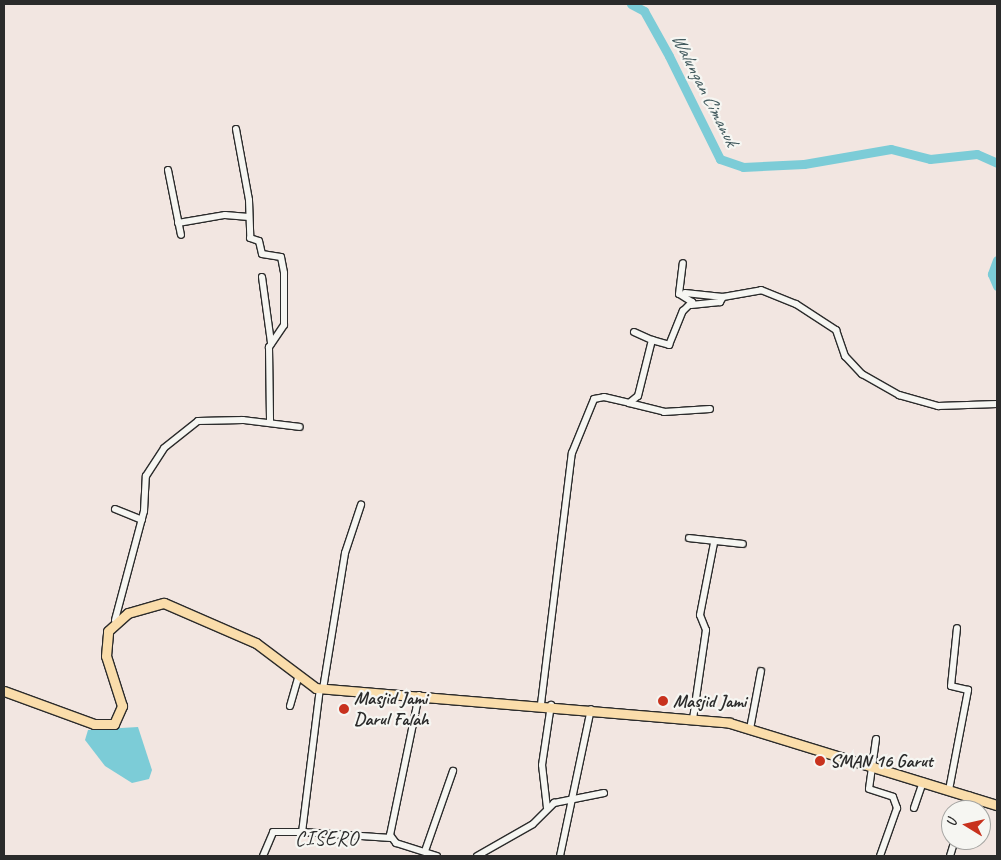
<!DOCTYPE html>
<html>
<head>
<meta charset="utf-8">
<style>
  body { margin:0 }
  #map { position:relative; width:1001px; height:860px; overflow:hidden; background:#f2e6e1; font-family:Caveat,sans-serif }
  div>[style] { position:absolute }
  .water>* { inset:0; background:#7cccd7 }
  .river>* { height:9px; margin:-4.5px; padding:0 4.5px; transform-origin:4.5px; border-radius:4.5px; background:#7cccd7 }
  .roads { filter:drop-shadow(1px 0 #2b2b2b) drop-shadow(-1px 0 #2b2b2b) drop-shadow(0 1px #2b2b2b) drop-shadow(0 -1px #2b2b2b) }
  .minor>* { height:6px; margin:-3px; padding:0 3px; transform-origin:3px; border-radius:3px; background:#f6f6f2 }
  .major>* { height:9px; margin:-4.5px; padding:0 4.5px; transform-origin:4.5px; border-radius:4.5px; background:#faddab }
  .dots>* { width:14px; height:14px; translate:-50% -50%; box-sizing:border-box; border:2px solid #f6f6f2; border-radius:50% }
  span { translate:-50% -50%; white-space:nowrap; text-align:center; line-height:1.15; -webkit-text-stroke:4.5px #f6f6f2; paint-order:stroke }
  .poi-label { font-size:18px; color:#2b2b2b; font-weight:700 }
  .left { translate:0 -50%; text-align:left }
  .water-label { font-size:19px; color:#435b5f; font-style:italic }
  .quarter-label { font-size:20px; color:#2b2b2b; letter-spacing:1px }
  .frame { position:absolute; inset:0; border:5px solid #2b2b2b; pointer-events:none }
  .north { position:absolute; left:941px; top:800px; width:50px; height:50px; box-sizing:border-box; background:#f6f6f2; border:1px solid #a5a5a2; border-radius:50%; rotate:279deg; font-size:14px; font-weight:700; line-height:20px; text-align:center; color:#2b2b2b }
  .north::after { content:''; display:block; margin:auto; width:18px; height:22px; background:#c8321e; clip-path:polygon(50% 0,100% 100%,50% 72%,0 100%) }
</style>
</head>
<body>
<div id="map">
  <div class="water">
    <i style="clip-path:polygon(138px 727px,152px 770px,149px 779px,132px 783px,105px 766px,85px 740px,88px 730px)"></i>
  </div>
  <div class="river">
    <i style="left:631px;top:4px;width:15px;rotate:28deg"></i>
    <i style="left:644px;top:11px;width:51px;rotate:60.9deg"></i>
    <i style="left:669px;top:56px;width:115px;rotate:63.7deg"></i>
    <i style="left:720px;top:159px;width:24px;rotate:19deg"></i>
    <i style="left:743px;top:167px;width:61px;rotate:-2.8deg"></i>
    <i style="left:804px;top:164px;width:88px;rotate:-9.8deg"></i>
    <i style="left:891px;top:149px;width:40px;rotate:14.4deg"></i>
    <i style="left:930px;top:159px;width:47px;rotate:-6.1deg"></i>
    <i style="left:977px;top:154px;width:22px;rotate:24deg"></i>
    <i style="left:997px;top:260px;width:15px;rotate:110deg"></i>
    <i style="left:992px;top:274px;width:13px;rotate:67deg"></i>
  </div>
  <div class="roads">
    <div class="minor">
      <i style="left:236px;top:129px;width:72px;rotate:79.6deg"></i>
      <i style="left:249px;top:200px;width:38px;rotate:88deg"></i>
      <i style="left:250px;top:238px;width:9px;rotate:18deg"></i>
      <i style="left:259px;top:241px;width:13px;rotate:77deg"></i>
      <i style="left:262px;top:254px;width:19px;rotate:9deg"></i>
      <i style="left:281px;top:257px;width:16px;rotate:79deg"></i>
      <i style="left:284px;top:273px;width:52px;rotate:90deg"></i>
      <i style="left:284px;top:325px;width:27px;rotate:124deg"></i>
      <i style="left:269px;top:347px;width:76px;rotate:89.2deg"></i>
      <i style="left:168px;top:170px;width:66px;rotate:78.7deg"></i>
      <i style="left:178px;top:223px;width:48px;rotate:-9.7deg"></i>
      <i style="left:225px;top:215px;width:24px;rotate:5deg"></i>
      <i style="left:262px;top:277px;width:67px;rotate:82.2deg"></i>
      <i style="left:685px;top:293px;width:38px;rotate:6deg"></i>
      <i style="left:723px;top:297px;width:6px;rotate:121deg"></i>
      <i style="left:720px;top:302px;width:29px;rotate:174deg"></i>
      <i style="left:723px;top:297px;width:39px;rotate:-10deg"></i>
      <i style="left:761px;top:290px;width:38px;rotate:22deg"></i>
      <i style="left:796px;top:304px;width:48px;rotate:33deg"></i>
      <i style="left:836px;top:330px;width:28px;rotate:71deg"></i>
      <i style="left:845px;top:356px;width:25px;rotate:47deg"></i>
      <i style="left:862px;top:374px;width:43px;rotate:29.6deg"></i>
      <i style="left:899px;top:395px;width:41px;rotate:15.8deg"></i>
      <i style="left:938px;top:406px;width:59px;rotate:-1.9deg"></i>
      <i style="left:634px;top:332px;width:20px;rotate:24deg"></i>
      <i style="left:629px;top:403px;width:36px;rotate:14deg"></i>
      <i style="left:664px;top:412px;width:46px;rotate:-3.7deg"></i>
      <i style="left:115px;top:509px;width:29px;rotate:22deg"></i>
      <i style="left:689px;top:538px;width:54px;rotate:6.3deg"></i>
      <i style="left:115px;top:620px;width:113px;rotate:-75.1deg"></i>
      <i style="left:144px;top:511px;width:35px;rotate:-87deg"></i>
      <i style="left:146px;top:476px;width:33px;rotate:-57deg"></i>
      <i style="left:164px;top:448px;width:43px;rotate:-38.5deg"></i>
      <i style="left:198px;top:421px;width:45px;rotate:-1.3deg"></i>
      <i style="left:243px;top:420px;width:57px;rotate:7deg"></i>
      <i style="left:320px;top:688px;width:145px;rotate:97.1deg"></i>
      <i style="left:302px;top:832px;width:89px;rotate:3.9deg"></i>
      <i style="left:323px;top:689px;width:138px;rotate:-80.8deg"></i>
      <i style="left:345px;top:553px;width:51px;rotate:-71.6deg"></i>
      <i style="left:419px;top:695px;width:143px;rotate:101.7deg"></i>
      <i style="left:390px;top:835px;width:10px;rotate:53deg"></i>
      <i style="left:396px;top:843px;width:43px;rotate:17.6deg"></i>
      <i style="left:541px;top:704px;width:253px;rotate:-83deg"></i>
      <i style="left:572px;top:453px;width:58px;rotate:-67.8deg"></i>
      <i style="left:594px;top:399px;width:10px;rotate:-11deg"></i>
      <i style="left:604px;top:397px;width:26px;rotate:13deg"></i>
      <i style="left:629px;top:403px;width:11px;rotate:-38deg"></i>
      <i style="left:638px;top:396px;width:58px;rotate:-76deg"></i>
      <i style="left:652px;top:340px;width:18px;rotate:16deg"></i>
      <i style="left:669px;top:345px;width:37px;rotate:-68deg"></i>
      <i style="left:683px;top:311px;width:13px;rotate:-45deg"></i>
      <i style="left:692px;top:302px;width:15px;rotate:-148deg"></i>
      <i style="left:679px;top:294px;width:31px;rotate:-83deg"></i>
      <i style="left:290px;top:706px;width:29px;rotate:-74deg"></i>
      <i style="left:693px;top:719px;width:90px;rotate:-81.7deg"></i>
      <i style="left:706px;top:630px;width:16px;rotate:-112deg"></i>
      <i style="left:700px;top:615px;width:73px;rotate:-79deg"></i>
      <i style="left:750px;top:729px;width:59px;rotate:-79.3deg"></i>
      <i style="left:876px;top:739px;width:50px;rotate:98deg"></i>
      <i style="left:869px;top:789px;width:25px;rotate:18deg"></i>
      <i style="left:893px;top:797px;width:12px;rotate:70deg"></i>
      <i style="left:897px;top:808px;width:51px;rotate:109.5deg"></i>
      <i style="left:949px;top:790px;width:102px;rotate:-79.2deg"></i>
      <i style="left:968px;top:690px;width:17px;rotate:-167deg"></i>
      <i style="left:951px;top:686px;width:58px;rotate:-84.1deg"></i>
      <i style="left:547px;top:808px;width:43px;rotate:-96.6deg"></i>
      <i style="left:542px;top:765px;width:61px;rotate:-81.5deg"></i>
      <i style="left:914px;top:808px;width:28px;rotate:-71deg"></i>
      <i style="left:966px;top:810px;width:15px;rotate:-74deg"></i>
      <i style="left:425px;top:851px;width:85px;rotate:-70.7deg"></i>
      <i style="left:263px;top:856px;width:26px;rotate:-67deg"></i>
      <i style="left:273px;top:832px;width:29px"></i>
      <i style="left:477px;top:856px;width:64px;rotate:-29.7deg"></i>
      <i style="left:533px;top:824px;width:30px;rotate:-45deg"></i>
      <i style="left:554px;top:803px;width:51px;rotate:-11.3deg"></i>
      <i style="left:560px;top:856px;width:150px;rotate:-78.1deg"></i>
      <i style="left:950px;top:856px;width:17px;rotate:-73deg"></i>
    </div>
    <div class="major">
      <i style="left:4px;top:691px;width:96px;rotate:20.1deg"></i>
      <i style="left:94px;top:724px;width:20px"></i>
      <i style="left:114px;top:724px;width:20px;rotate:-66deg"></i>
      <i style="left:122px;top:706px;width:52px;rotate:-107.7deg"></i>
      <i style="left:106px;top:656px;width:25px;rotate:-85deg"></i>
      <i style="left:108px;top:631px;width:27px;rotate:-42deg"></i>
      <i style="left:128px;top:613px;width:37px;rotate:-16deg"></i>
      <i style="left:164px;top:603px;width:100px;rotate:23.5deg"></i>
      <i style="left:256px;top:643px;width:75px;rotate:36.9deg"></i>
      <i style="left:316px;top:688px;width:415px;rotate:4.8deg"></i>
      <i style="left:730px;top:723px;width:279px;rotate:17.1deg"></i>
    </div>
  </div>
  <div class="dots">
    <i style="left:663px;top:701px;background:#c8321e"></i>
    <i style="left:344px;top:709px;background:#c8321e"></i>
    <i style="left:820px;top:761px;background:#c8321e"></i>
  </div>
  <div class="poi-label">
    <span class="left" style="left:354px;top:709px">Masjid Jami<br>Darul Falah</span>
    <span class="left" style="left:673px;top:701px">Masjid Jami</span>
    <span class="left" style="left:830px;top:761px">SMAN 16 Garut</span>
  </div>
  <div class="water-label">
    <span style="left:704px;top:90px;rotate:63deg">Walungan Cimanuk</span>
  </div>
  <div class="quarter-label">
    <span style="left:327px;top:838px">CISERO</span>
  </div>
  <div class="frame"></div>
  <div class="north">U</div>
</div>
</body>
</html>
